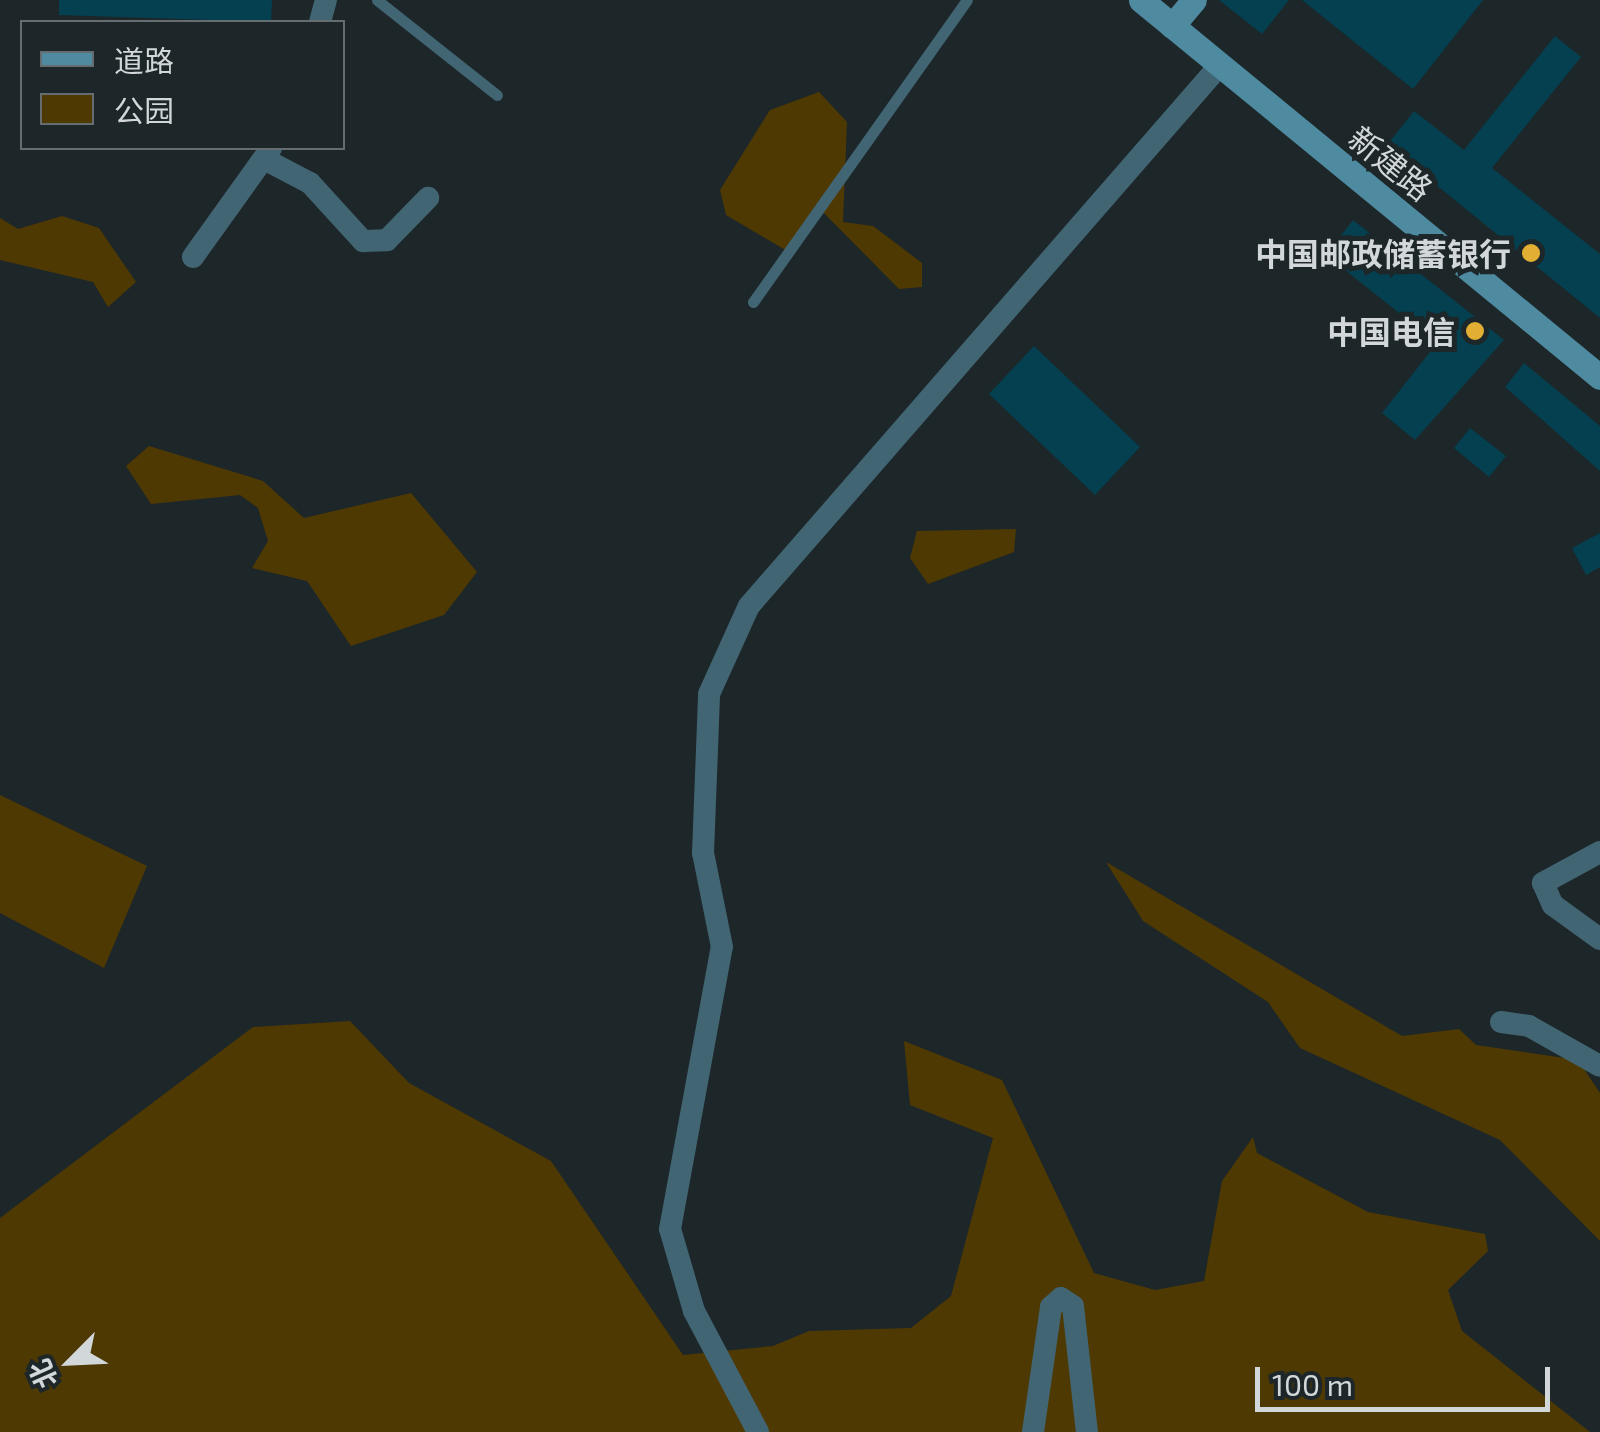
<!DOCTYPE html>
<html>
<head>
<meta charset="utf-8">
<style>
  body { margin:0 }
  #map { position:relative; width:1600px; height:1432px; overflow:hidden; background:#1d2629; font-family:"Exo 2","Noto Sans SC",sans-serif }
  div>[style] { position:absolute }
  .green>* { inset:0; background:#4f3903 }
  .building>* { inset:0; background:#044050 }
  .lane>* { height:11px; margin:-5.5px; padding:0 5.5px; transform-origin:5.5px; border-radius:5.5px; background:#416573 }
  .street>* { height:22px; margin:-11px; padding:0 11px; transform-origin:11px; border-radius:11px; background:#416573 }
  .secondary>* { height:25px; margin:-12.5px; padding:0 12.5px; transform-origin:12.5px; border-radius:12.5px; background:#4e8aa0 }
  .dots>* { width:28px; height:28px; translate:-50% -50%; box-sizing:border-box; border:5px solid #1d2629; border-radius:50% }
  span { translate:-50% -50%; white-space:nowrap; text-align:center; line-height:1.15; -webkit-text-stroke:10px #1d2629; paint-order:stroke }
  .street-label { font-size:32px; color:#d2d8da }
  .poi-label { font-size:32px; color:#d2d8da; font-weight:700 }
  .right { translate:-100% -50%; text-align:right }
  .legend { position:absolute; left:20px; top:20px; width:325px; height:130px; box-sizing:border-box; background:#1d2629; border:2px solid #656d70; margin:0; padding:12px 18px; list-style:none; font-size:30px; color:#d2d8da }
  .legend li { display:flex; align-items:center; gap:20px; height:50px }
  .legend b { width:50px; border:2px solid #656d70 }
  .north { position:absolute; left:20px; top:1312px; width:100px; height:100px; -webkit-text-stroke:8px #1d2629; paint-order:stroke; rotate:246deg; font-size:28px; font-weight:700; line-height:40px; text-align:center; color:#d2d8da }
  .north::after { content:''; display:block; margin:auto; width:35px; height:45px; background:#d2d8da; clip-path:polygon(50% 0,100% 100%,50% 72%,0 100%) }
  .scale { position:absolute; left:1255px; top:1367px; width:295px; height:45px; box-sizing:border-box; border:5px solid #d2d8da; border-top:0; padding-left:12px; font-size:30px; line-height:35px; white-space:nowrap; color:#d2d8da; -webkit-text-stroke:8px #1d2629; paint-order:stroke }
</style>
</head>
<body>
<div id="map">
  <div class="green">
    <i style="clip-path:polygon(819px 92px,847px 122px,843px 222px,873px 226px,922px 263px,922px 287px,899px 289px,816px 205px,787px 251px,726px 215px,720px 190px,770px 110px)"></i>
    <i style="clip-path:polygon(62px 216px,99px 228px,136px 282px,108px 307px,93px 282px,0 260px,0 218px,18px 229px)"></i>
    <i style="clip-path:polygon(149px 446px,263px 481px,304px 518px,411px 493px,477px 572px,444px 615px,351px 646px,307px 581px,252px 568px,268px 541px,258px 508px,240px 495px,151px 504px,126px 466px)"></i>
    <i style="clip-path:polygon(1016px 529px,1014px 552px,928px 584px,910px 558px,917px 531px)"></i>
    <i style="clip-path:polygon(0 795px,147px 866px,104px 968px,0 913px)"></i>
    <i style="clip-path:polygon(1106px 862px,1402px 1036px,1459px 1029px,1476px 1045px,1578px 1060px,1600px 1093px,1600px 1241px,1500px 1140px,1300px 1048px,1268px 1002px,1143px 921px)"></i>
    <i style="clip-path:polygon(350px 1021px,409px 1083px,551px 1161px,683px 1355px,773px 1346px,809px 1331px,911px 1328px,951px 1296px,993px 1138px,910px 1105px,904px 1041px,1002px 1080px,1094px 1273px,1155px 1290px,1204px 1281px,1222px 1181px,1253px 1137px,1257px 1153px,1368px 1212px,1485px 1234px,1488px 1251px,1448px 1290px,1462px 1331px,1590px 1432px,0 1432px,0 1218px,253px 1027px)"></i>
  </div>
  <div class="building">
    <i style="clip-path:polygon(59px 0,272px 0,271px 22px,59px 15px)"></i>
    <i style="clip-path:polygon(1219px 0,1289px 0,1262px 34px)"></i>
    <i style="clip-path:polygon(1302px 0,1483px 0,1413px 89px)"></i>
    <i style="clip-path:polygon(1555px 36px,1581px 57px,1492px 168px,1600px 254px,1600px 318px,1387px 145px,1414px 111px,1464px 150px)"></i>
    <i style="clip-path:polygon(1353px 220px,1504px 340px,1415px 440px,1382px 413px,1437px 343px,1326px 255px)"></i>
    <i style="clip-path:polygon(1034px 346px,1140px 447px,1095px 495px,989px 394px)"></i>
    <i style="clip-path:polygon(1524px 363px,1600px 426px,1600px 471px,1505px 387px)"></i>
    <i style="clip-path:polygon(1470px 428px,1506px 456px,1489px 477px,1454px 448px)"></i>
    <i style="clip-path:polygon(1600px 533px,1600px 567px,1586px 575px,1572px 548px)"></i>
  </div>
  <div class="lane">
    <i style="left:377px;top:0;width:153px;rotate:38.4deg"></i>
    <i style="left:753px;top:302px;width:370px;rotate:-54.7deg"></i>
  </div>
  <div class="street">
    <i style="left:320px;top:22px;width:23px;rotate:-75deg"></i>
    <i style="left:266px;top:160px;width:50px;rotate:27.6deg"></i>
    <i style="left:310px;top:183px;width:79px;rotate:47.6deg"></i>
    <i style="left:363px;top:241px;width:24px;rotate:-2deg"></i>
    <i style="left:387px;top:240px;width:59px;rotate:-45.7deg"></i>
    <i style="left:193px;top:257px;width:134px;rotate:-54.4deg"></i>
    <i style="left:1600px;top:852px;width:65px;rotate:151.5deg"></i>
    <i style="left:1543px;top:883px;width:24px;rotate:66deg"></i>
    <i style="left:1553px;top:905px;width:58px;rotate:35.9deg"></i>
    <i style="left:1501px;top:1022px;width:28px;rotate:8deg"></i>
    <i style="left:1529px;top:1026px;width:81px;rotate:29.4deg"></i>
    <i style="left:758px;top:1432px;width:137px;rotate:-117.9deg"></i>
    <i style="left:694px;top:1311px;width:85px;rotate:-106.3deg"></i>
    <i style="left:670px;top:1229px;width:287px;rotate:-79.6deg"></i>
    <i style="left:722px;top:947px;width:96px;rotate:-101.4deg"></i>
    <i style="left:703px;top:853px;width:159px;rotate:-87.8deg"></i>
    <i style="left:709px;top:694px;width:97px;rotate:-65.6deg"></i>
    <i style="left:749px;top:606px;width:717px;rotate:-48.96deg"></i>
    <i style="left:1033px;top:1432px;width:126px;rotate:-81.8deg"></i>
    <i style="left:1051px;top:1307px;width:13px;rotate:-42deg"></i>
    <i style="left:1061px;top:1298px;width:14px;rotate:34deg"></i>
    <i style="left:1073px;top:1306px;width:127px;rotate:83.7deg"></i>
  </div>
  <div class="secondary">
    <i style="left:1141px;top:0;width:594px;rotate:39.4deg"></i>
    <i style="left:1172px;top:26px;width:34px;rotate:-50deg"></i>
  </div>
  <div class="dots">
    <i style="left:1531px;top:253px;background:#e2af34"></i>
    <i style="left:1475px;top:331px;background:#e2af34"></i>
  </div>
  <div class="street-label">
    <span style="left:1391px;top:163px;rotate:39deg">新建路</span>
  </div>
  <div class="poi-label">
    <span class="right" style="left:1511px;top:253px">中国邮政储蓄银行</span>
    <span class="right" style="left:1455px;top:331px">中国电信</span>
  </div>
  <ul class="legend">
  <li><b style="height:12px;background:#4e8aa0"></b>道路</li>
  <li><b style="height:28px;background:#4f3903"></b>公园</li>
  </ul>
  <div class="north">北</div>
  <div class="scale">100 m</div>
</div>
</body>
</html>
